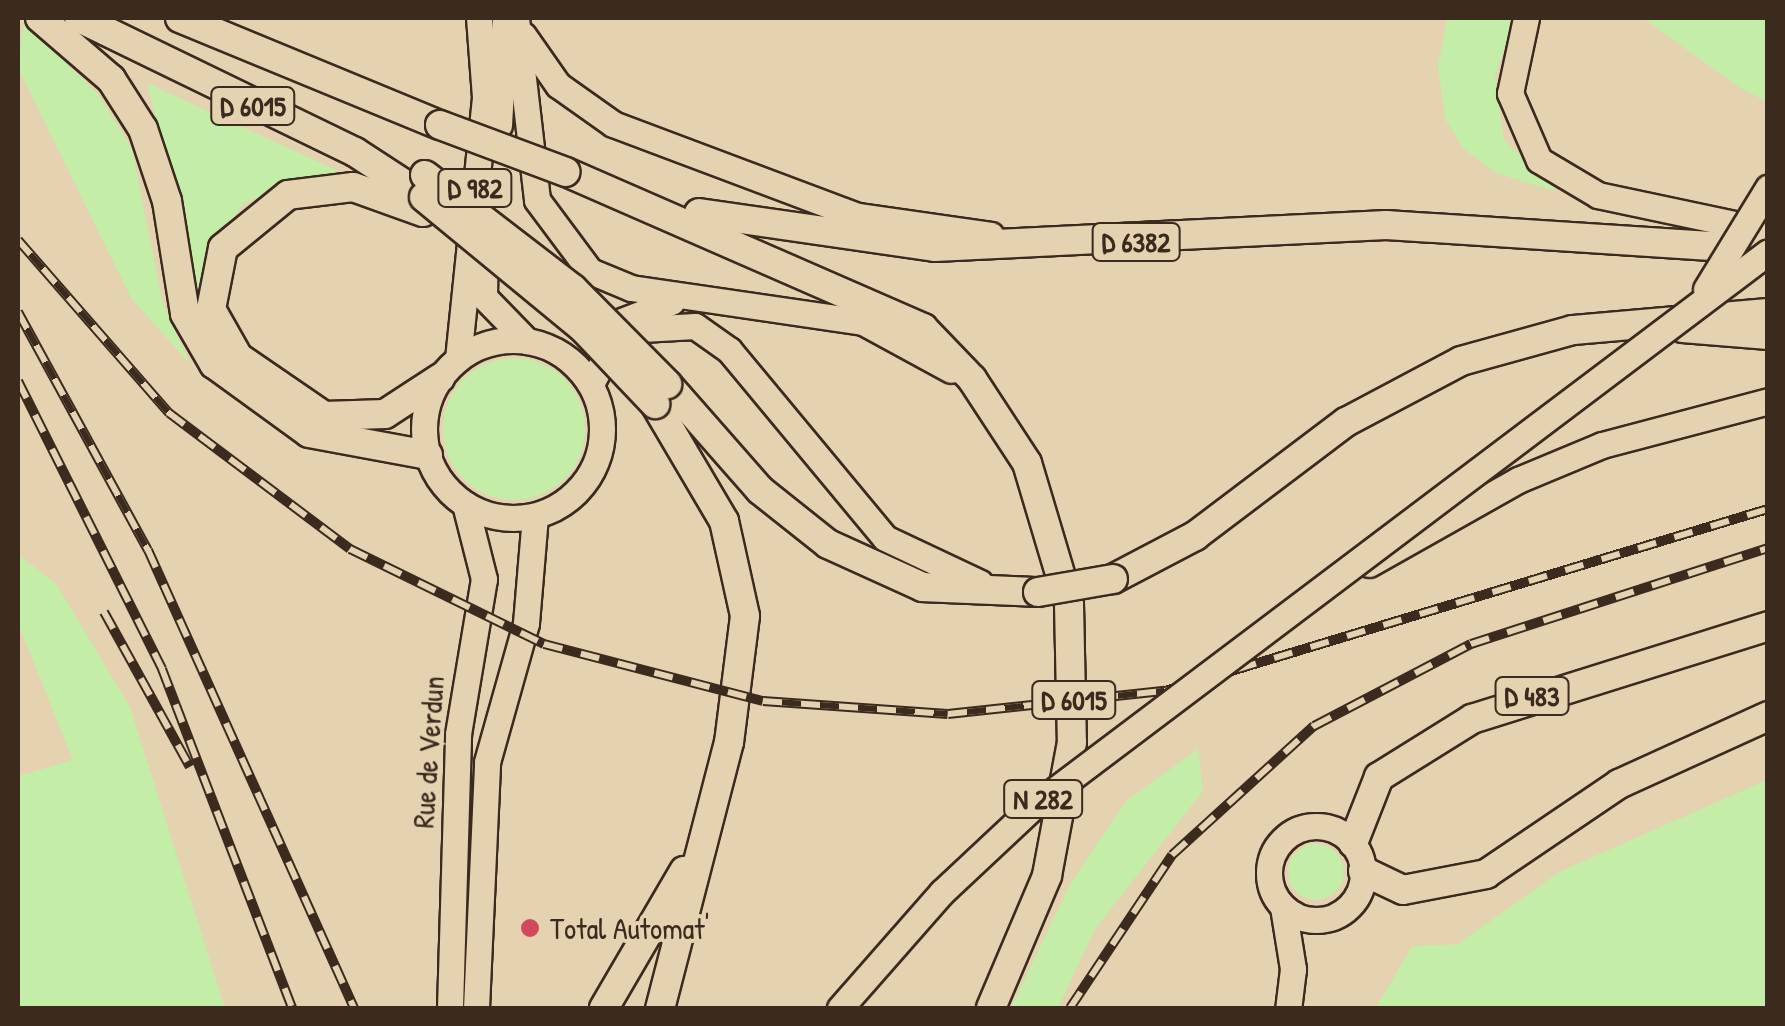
<!DOCTYPE html>
<html>
<head>
<meta charset="utf-8">
<style>
  body { margin:0 }
  #map { position:relative; width:1785px; height:1026px; overflow:hidden; background:#e4d2b0; font-family:"Patrick Hand",sans-serif }
  div>[style] { position:absolute }
  .green>* { inset:0; background:#c4eda8 }
  .round { border-radius:50% }
  .roads { filter:drop-shadow(2px 0 #3b2a1e) drop-shadow(-2px 0 #3b2a1e) drop-shadow(0 2px #3b2a1e) drop-shadow(0 -2px #3b2a1e) }
  .major>* { height:25px; margin:-12.5px; padding:0 12.5px; transform-origin:12.5px; border-radius:12.5px; background:#e4d2b0 }
  .major>.ring { margin:-12.5px; padding:0; box-sizing:content-box; background:none; border:25px solid #e4d2b0; border-radius:50% }
  .highway>* { height:28px; margin:-14px; padding:0 14px; transform-origin:14px; border-radius:14px; background:#e4d2b0 }
  .rail>* { height:10px; margin-top:-5px; transform-origin:0; background:repeating-linear-gradient(90deg,#e4d2b0 0 19px,#3b2a1e 0 38px); box-sizing:border-box; border-block:2px solid #3b2a1e }
  .bridges { filter:drop-shadow(2px 0 #3b2a1e) drop-shadow(-2px 0 #3b2a1e) drop-shadow(0 2px #3b2a1e) drop-shadow(0 -2px #3b2a1e) }
  .major-bridge>* { height:25px; margin:-12.5px; padding:0 12.5px; transform-origin:12.5px; border-radius:12.5px; background:#e4d2b0 }
  .highway-bridge>* { height:28px; margin:-14px; padding:0 14px; transform-origin:14px; border-radius:14px; background:#e4d2b0 }
  .dots>* { width:28px; height:28px; translate:-50% -50%; box-sizing:border-box; border:5px solid #e4d2b0; border-radius:50% }
  span { translate:-50% -50%; white-space:nowrap; text-align:center; line-height:1.15; -webkit-text-stroke:8px #e4d2b0; paint-order:stroke }
  .shield-label span { padding:2px 8px; background:#e4d2b0; border:2px solid; border-radius:8px; -webkit-text-stroke-width:0 }
  .shield-label { font-size:28px; color:#3b2a1e; font-weight:700 }
  .street-label { font-size:30px; color:#3b2a1e }
  .poi-label { font-size:30px; color:#3b2a1e }
  .left { translate:0 -50%; text-align:left }
  .frame { position:absolute; inset:0; border:20px solid #3b2a1e; pointer-events:none }
</style>
</head>
<body>
<div id="map">
  <div class="green">
    <i style="clip-path:polygon(1447px 18px,1514px 18px,1495px 77px,1504px 140px,1558px 192px,1496px 173px,1463px 148px,1445px 119px,1438px 66px)"></i>
    <i style="clip-path:polygon(1643px 18px,1767px 18px,1767px 102px,1737px 86px)"></i>
    <i style="clip-path:polygon(24px 21px,98px 94px,132px 149px,163px 304px,190px 364px,131px 298px,18px 68px)"></i>
    <i style="clip-path:polygon(147px 83px,347px 175px,309px 177px,243px 204px,207px 255px,200px 283px,207px 333px)"></i>
    <i class="round" style="left:443px;top:358px;width:142px;height:142px"></i>
    <i style="clip-path:polygon(18px 554px,57px 585px,130px 707px,225px 1008px,18px 1008px,18px 776px,73px 760px,18px 623px)"></i>
    <i style="clip-path:polygon(1198px 749px,1203px 791px,1095px 929px,1058px 1008px,1011px 1008px,1070px 884px,1126px 801px)"></i>
    <i style="clip-path:polygon(1767px 780px,1767px 1008px,1376px 1008px,1412px 946px,1458px 944px,1561px 871px)"></i>
    <i class="round" style="left:1288px;top:844px;width:56px;height:56px"></i>
  </div>
  <div class="roads">
    <div class="major">
      <i style="left:516px;top:18px;width:183px;rotate:83.4deg"></i>
      <i style="left:537px;top:200px;width:89px;rotate:53.3deg"></i>
      <i style="left:590px;top:271px;width:44px;rotate:22.5deg"></i>
      <i style="left:631px;top:288px;width:234px;rotate:8.3deg"></i>
      <i style="left:863px;top:322px;width:100px;rotate:28.6deg"></i>
      <i style="left:1526px;top:18px;width:77px;rotate:102deg"></i>
      <i style="left:1510px;top:93px;width:73px;rotate:66.6deg"></i>
      <i style="left:1539px;top:160px;width:69px;rotate:30.7deg"></i>
      <i style="left:1598px;top:195px;width:174px;rotate:12deg"></i>
      <i style="left:523px;top:35px;width:61px;rotate:55deg"></i>
      <i style="left:558px;top:85px;width:67px;rotate:35.3deg"></i>
      <i style="left:613px;top:124px;width:262px;rotate:20.6deg"></i>
      <i style="left:858px;top:216px;width:134px;rotate:8.1deg"></i>
      <i style="left:499px;top:125px;width:105px;rotate:-86.7deg"></i>
      <i style="left:485px;top:239px;width:58px;rotate:91deg"></i>
      <i style="left:484px;top:297px;width:62px;rotate:45.7deg"></i>
      <i style="left:1682px;top:329px;width:86px;rotate:4.7deg"></i>
      <i style="left:593px;top:332px;width:84px;rotate:-21deg"></i>
      <i class="ring" style="left:424px;top:340px;width:153px;height:153px"></i>
      <i style="left:458px;top:359px;width:263px;rotate:-84.1deg"></i>
      <i style="left:485px;top:97px;width:79px;rotate:-94.3deg"></i>
      <i style="left:591px;top:384px;width:43px;rotate:-62.2deg"></i>
      <i style="left:611px;top:346px;width:35px;rotate:-29deg"></i>
      <i style="left:642px;top:329px;width:53px;rotate:-3.2deg"></i>
      <i style="left:695px;top:326px;width:42px;rotate:35.2deg"></i>
      <i style="left:729px;top:350px;width:244px;rotate:50.3deg"></i>
      <i style="left:885px;top:538px;width:105px;rotate:25.3deg"></i>
      <i style="left:1369px;top:564px;width:171px;rotate:-29.4deg"></i>
      <i style="left:1518px;top:480px;width:91px;rotate:-22.6deg"></i>
      <i style="left:1602px;top:445px;width:172px;rotate:-14.8deg"></i>
      <i class="ring" style="left:1269px;top:826px;width:69px;height:69px"></i>
      <i style="left:1283px;top:907px;width:63px;rotate:80.8deg"></i>
      <i style="left:1293px;top:969px;width:39px;rotate:97deg"></i>
      <i style="left:450px;top:1008px;width:274px;rotate:-88.3deg"></i>
      <i style="left:458px;top:734px;width:157px;rotate:-80.5deg"></i>
      <i style="left:484px;top:579px;width:77px;rotate:-104.2deg"></i>
      <i style="left:476px;top:1008px;width:246px;rotate:-87.4deg"></i>
      <i style="left:487px;top:762px;width:144px;rotate:-74.3deg"></i>
      <i style="left:526px;top:623px;width:107px;rotate:-85.2deg"></i>
    </div>
    <div class="highway">
      <i style="left:40px;top:18px;width:94px;rotate:40.7deg"></i>
      <i style="left:111px;top:79px;width:59px;rotate:57.4deg"></i>
      <i style="left:143px;top:129px;width:76px;rotate:71.6deg"></i>
      <i style="left:167px;top:201px;width:114px;rotate:80.9deg"></i>
      <i style="left:185px;top:314px;width:58px;rotate:59.9deg"></i>
      <i style="left:214px;top:364px;width:117px;rotate:36deg"></i>
      <i style="left:309px;top:433px;width:121px;rotate:10.5deg"></i>
      <i style="left:79px;top:18px;width:307px;rotate:25.9deg"></i>
      <i style="left:355px;top:152px;width:82px;rotate:33.1deg"></i>
      <i style="left:180px;top:18px;width:281px;rotate:22.4deg"></i>
      <i style="left:566px;top:172px;width:390px;rotate:23.6deg"></i>
      <i style="left:923px;top:328px;width:71px;rotate:46.1deg"></i>
      <i style="left:972px;top:379px;width:100px;rotate:56.8deg"></i>
      <i style="left:1027px;top:463px;width:147px;rotate:73.4deg"></i>
      <i style="left:1069px;top:604px;width:138px;rotate:88.8deg"></i>
      <i style="left:1072px;top:742px;width:136px;rotate:100.6deg"></i>
      <i style="left:1047px;top:876px;width:143px;rotate:113deg"></i>
      <i style="left:423px;top:212px;width:74px;rotate:-160.3deg"></i>
      <i style="left:353px;top:187px;width:65px;rotate:173deg"></i>
      <i style="left:288px;top:195px;width:84px;rotate:140.8deg"></i>
      <i style="left:223px;top:248px;width:62px;rotate:101.1deg"></i>
      <i style="left:211px;top:309px;width:55px;rotate:60.6deg"></i>
      <i style="left:238px;top:357px;width:104px;rotate:34.5deg"></i>
      <i style="left:324px;top:416px;width:61px;rotate:-1.9deg"></i>
      <i style="left:385px;top:414px;width:66px;rotate:-33.2deg"></i>
      <i style="left:699px;top:213px;width:238px;rotate:8.2deg"></i>
      <i style="left:935px;top:247px;width:452px;rotate:-2.8deg"></i>
      <i style="left:1386px;top:225px;width:383px;rotate:3.7deg"></i>
      <i style="left:667px;top:384px;width:141px;rotate:48.7deg"></i>
      <i style="left:760px;top:490px;width:87px;rotate:38.5deg"></i>
      <i style="left:828px;top:544px;width:104px;rotate:24.4deg"></i>
      <i style="left:923px;top:587px;width:115px;rotate:2.5deg"></i>
      <i style="left:655px;top:404px;width:136px;rotate:59.5deg"></i>
      <i style="left:724px;top:521px;width:97px;rotate:77.5deg"></i>
      <i style="left:745px;top:616px;width:127px;rotate:97.2deg"></i>
      <i style="left:729px;top:742px;width:275px;rotate:104.5deg"></i>
      <i style="left:1113px;top:579px;width:93px;rotate:-27.7deg"></i>
      <i style="left:1195px;top:536px;width:189px;rotate:-37.1deg"></i>
      <i style="left:1346px;top:422px;width:130px;rotate:-27.9deg"></i>
      <i style="left:1461px;top:361px;width:116px;rotate:-15.5deg"></i>
      <i style="left:1573px;top:330px;width:196px;rotate:-5deg"></i>
      <i style="left:1353px;top:843px;width:71px;rotate:-68.5deg"></i>
      <i style="left:1379px;top:777px;width:110px;rotate:-31.9deg"></i>
      <i style="left:1472px;top:719px;width:310px;rotate:-17.4deg"></i>
      <i style="left:1363px;top:871px;width:44px;rotate:25.4deg"></i>
      <i style="left:1403px;top:890px;width:85px;rotate:-10.9deg"></i>
      <i style="left:1486px;top:874px;width:161px;rotate:-34.1deg"></i>
      <i style="left:1619px;top:784px;width:164px;rotate:-24.5deg"></i>
      <i style="left:604px;top:1008px;width:159px;rotate:-59.7deg"></i>
    </div>
  </div>
  <div class="rail">
    <i style="left:18px;top:240px;width:230px;rotate:48.9deg"></i>
    <i style="left:169px;top:413px;width:226px;rotate:36.9deg"></i>
    <i style="left:350px;top:549px;width:216px;rotate:26.1deg"></i>
    <i style="left:544px;top:644px;width:226px;rotate:14.6deg"></i>
    <i style="left:763px;top:701px;width:185px;rotate:4deg"></i>
    <i style="left:948px;top:714px;width:218px;rotate:-6.1deg"></i>
    <i style="left:1165px;top:691px;width:630px;rotate:-16.8deg"></i>
    <i style="left:18px;top:312px;width:271px;rotate:61.4deg"></i>
    <i style="left:148px;top:550px;width:502px;rotate:65.78deg"></i>
    <i style="left:18px;top:381px;width:322px;rotate:63.4deg"></i>
    <i style="left:162px;top:669px;width:363px;rotate:69deg"></i>
    <i style="left:104px;top:612px;width:177px;rotate:61deg"></i>
    <i style="left:1070px;top:1008px;width:184px;rotate:-56.3deg"></i>
    <i style="left:1172px;top:855px;width:192px;rotate:-42.3deg"></i>
    <i style="left:1314px;top:726px;width:177px;rotate:-27.6deg"></i>
    <i style="left:1471px;top:644px;width:312px;rotate:-17.9deg"></i>
  </div>
  <div class="bridges">
    <div class="major-bridge">
      <i style="left:1706px;top:289px;width:119px;rotate:-58.5deg"></i>
      <i style="left:840px;top:1008px;width:154px;rotate:-48.7deg"></i>
      <i style="left:942px;top:892px;width:127px;rotate:-43.1deg"></i>
      <i style="left:1035px;top:805px;width:918px;rotate:-37.03deg"></i>
    </div>
    <div class="highway-bridge">
      <i style="left:440px;top:125px;width:134px;rotate:20.5deg"></i>
      <i style="left:425px;top:175px;width:187px;rotate:37.6deg"></i>
      <i style="left:573px;top:289px;width:134px;rotate:45.3deg"></i>
      <i style="left:424px;top:197px;width:206px;rotate:39.5deg"></i>
      <i style="left:583px;top:328px;width:105px;rotate:46.5deg"></i>
      <i style="left:1038px;top:592px;width:76px;rotate:-9.8deg"></i>
    </div>
  </div>
  <div class="dots">
    <i style="left:530px;top:928px;background:#d1495b"></i>
  </div>
  <div class="shield-label">
    <span style="left:253px;top:106px">D 6015</span>
    <span style="left:475px;top:188px">D 982</span>
    <span style="left:1136px;top:242px">D 6382</span>
    <span style="left:1532px;top:696px">D 483</span>
    <span style="left:1074px;top:700px">D 6015</span>
    <span style="left:1043px;top:799px">N 282</span>
  </div>
  <div class="street-label">
    <span style="left:428px;top:752px;rotate:-86deg">Rue de Verdun</span>
  </div>
  <div class="poi-label">
    <span class="left" style="left:550px;top:928px">Total Automat'</span>
  </div>
  <div class="frame"></div>
</div>
</body>
</html>
